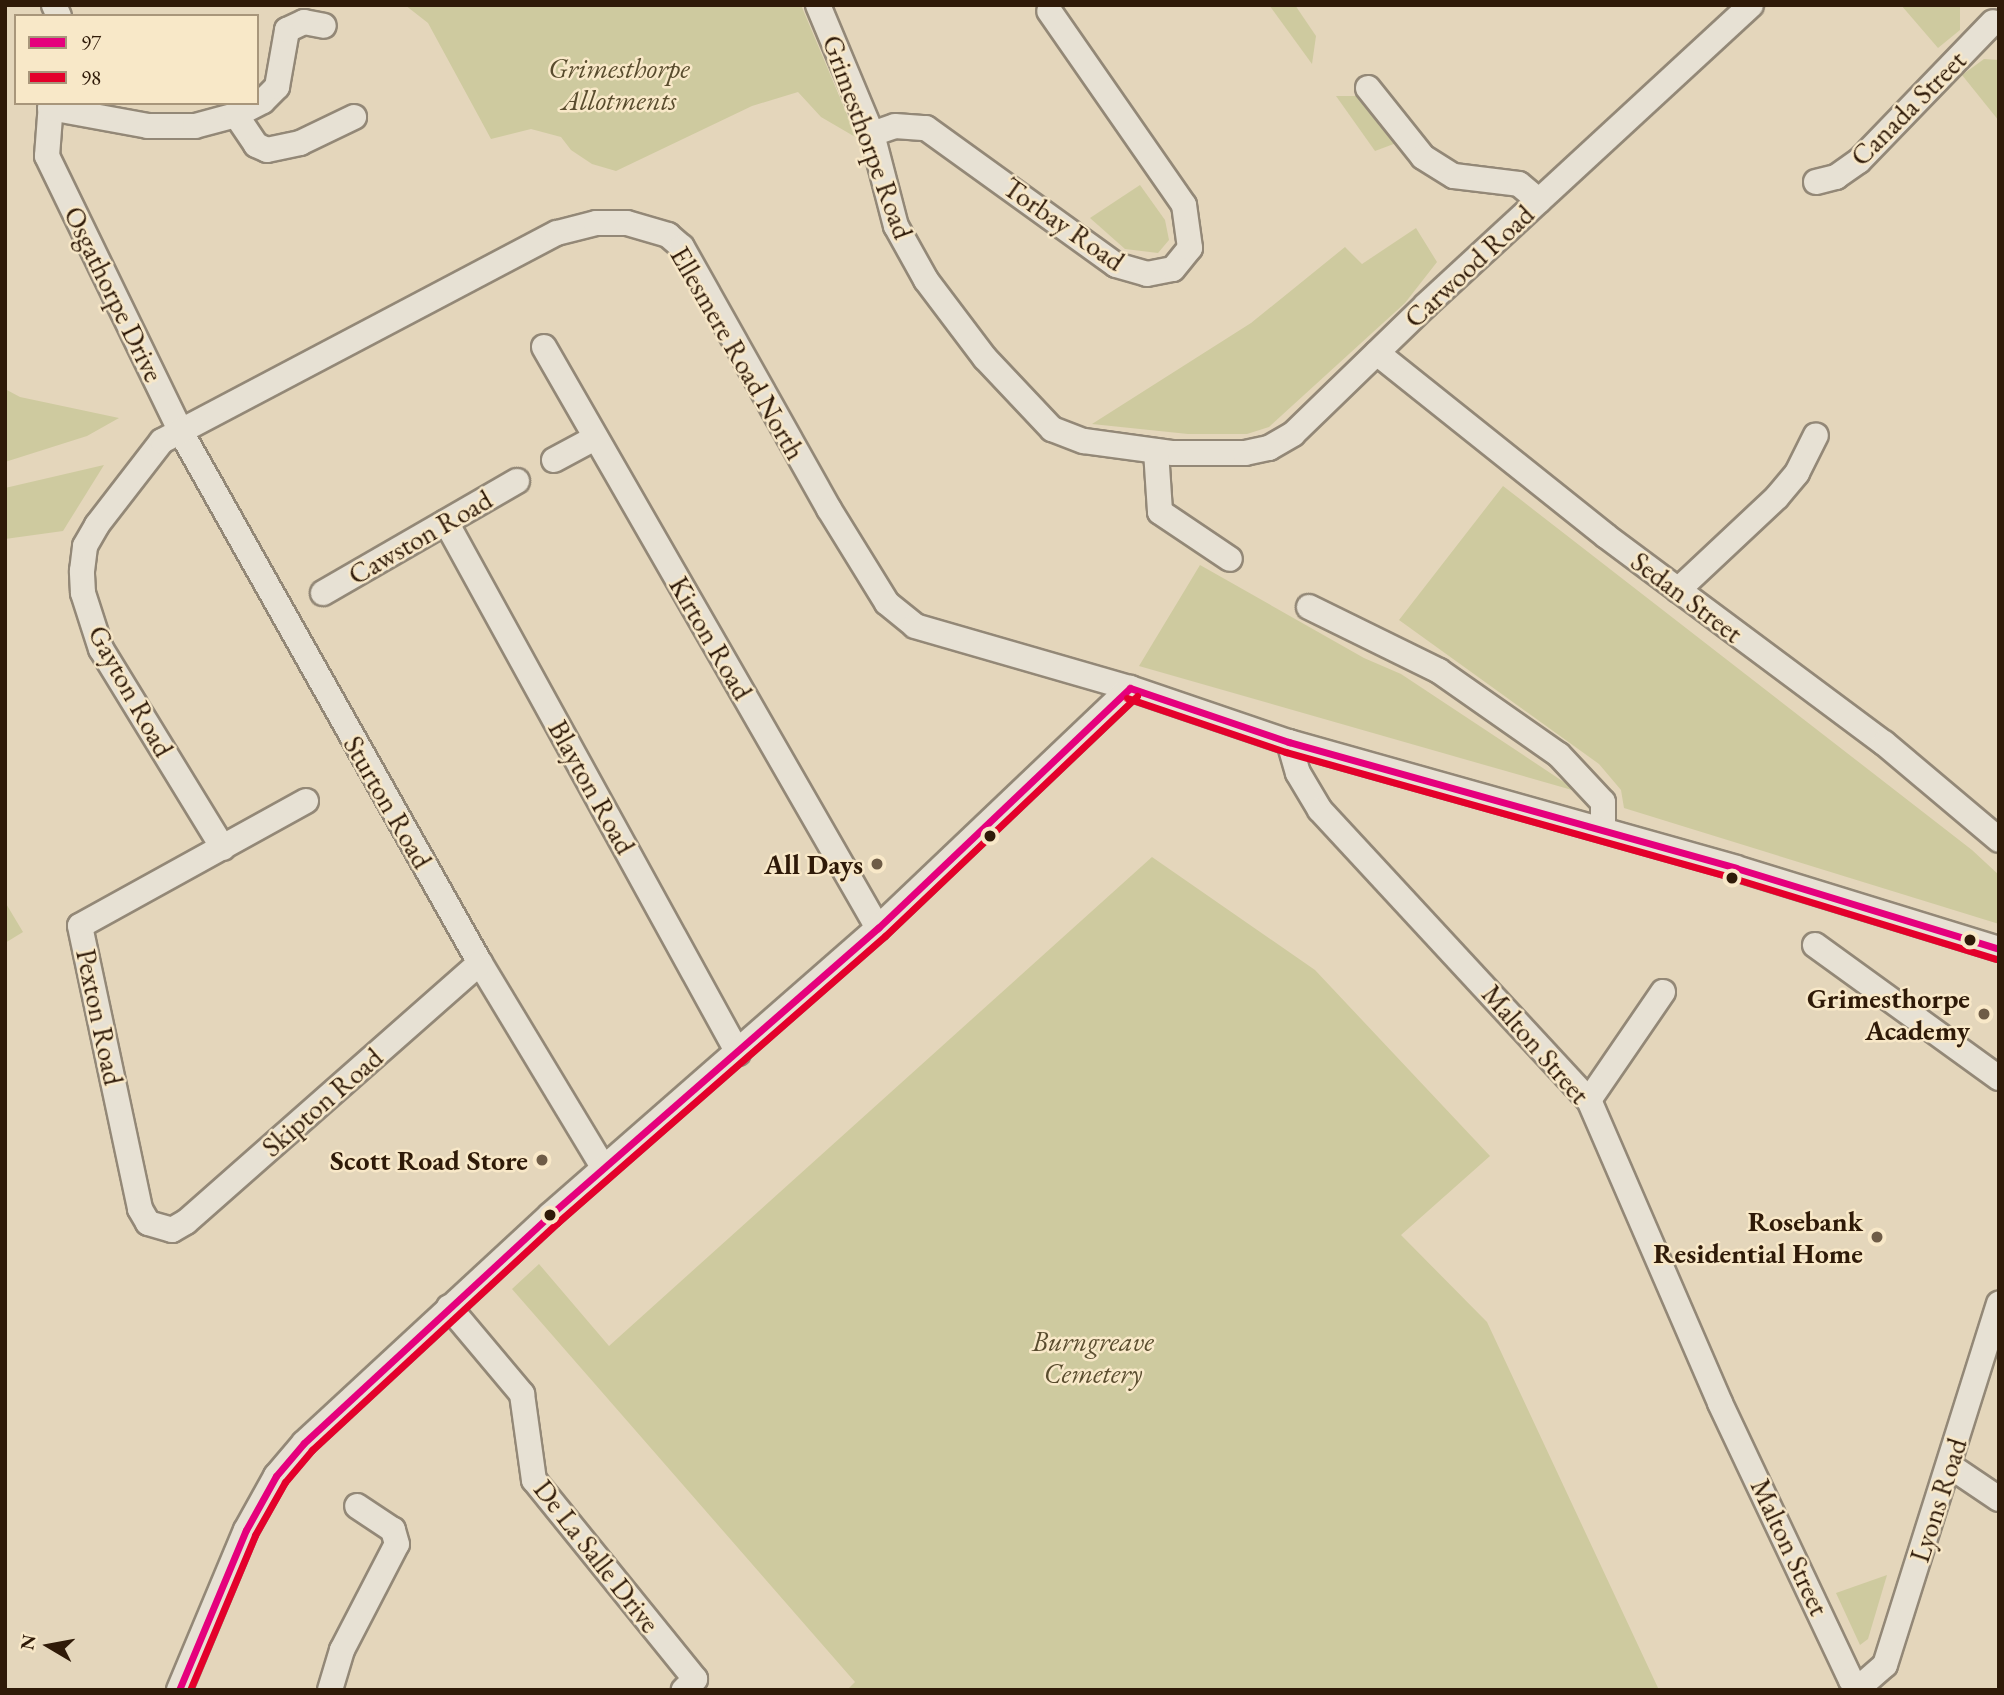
<!DOCTYPE html>
<html>
<head>
<meta charset="utf-8">
<style>
  body { margin:0 }
  #map { position:relative; width:2004px; height:1695px; overflow:hidden; background:#e4d6bb; font-family:"EB Garamond",serif }
  div>[style] { position:absolute }
  .green>* { inset:0; background:#ceca9f }
  .roads { filter:drop-shadow(2px 0 #938877) drop-shadow(-2px 0 #938877) drop-shadow(0 2px #938877) drop-shadow(0 -2px #938877) }
  .minor>* { height:24px; margin:-12px; padding:0 12px; transform-origin:12px; border-radius:12px; background:#e7e1d4 }
  .bus-1>* { height:7px; margin:-3.5px; padding:0 3.5px; transform-origin:3.5px; border-radius:3.5px; background:#e5007d }
  .bus-2>* { height:7px; margin:-3.5px; padding:0 3.5px; transform-origin:3.5px; border-radius:3.5px; background:#e4002b }
  .dots>* { width:19px; height:19px; translate:-50% -50%; box-sizing:border-box; border:4px solid #f8e8c8; border-radius:50% }
  span { translate:-50% -50%; white-space:nowrap; text-align:center; line-height:1.15; -webkit-text-stroke:5px #f8e8c8; paint-order:stroke }
  .park-label { font-size:28px; color:#594c2e; font-style:italic }
  .street-label { font-size:28px; color:#2f1a08 }
  .poi-label { font-size:28px; color:#2f1a08; font-weight:700 }
  .right { translate:-100% -50%; text-align:right }
  .frame { position:absolute; inset:0; border:7px solid #2f1a08; pointer-events:none }
  .legend { position:absolute; left:14px; top:14px; width:245px; height:91px; box-sizing:border-box; background:#f8e8c8; border:2px solid #a8967b; margin:0; padding:9px 12px; list-style:none; font-size:21px; color:#2f1a08 }
  .legend li { display:flex; align-items:center; gap:14px; height:35px }
  .legend b { width:35px; border:2px solid #a8967b }
  .north { position:absolute; left:14px; top:1611px; width:70px; height:70px; -webkit-text-stroke:5px #f8e8c8; paint-order:stroke; rotate:280deg; font-size:19px; font-weight:700; line-height:28px; text-align:center; color:#2f1a08 }
  .north::after { content:''; display:block; margin:auto; width:24px; height:32px; background:#2f1a08; clip-path:polygon(50% 0,100% 100%,50% 72%,0 100%) }
</style>
</head>
<body>
<div id="map">
  <div class="green">
    <i style="clip-path:polygon(405px 5px,801px 5px,857px 138px,821px 117px,798px 92px,752px 106px,616px 171px,592px 164px,571px 150px,561px 137px,531px 129px,491px 139px,428px 23px)"></i>
    <i style="clip-path:polygon(1269px 5px,1295px 5px,1316px 36px,1312px 64px)"></i>
    <i style="clip-path:polygon(1901px 5px,1960px 5px,1960px 30px,1938px 48px)"></i>
    <i style="clip-path:polygon(1984px 59px,1999px 60px,1999px 121px,1962px 75px)"></i>
    <i style="clip-path:polygon(1336px 96px,1361px 96px,1399px 142px,1375px 151px)"></i>
    <i style="clip-path:polygon(1140px 185px,1165px 220px,1169px 240px,1158px 253px,1125px 249px,1090px 218px)"></i>
    <i style="clip-path:polygon(1416px 228px,1437px 262px,1405px 303px,1269px 427px,1247px 434px,1188px 434px,1092px 424px,1251px 323px,1345px 247px,1362px 264px)"></i>
    <i style="clip-path:polygon(5px 389px,20px 397px,119px 418px,87px 436px,5px 462px)"></i>
    <i style="clip-path:polygon(104px 465px,63px 531px,5px 539px,5px 488px)"></i>
    <i style="clip-path:polygon(1503px 486px,1972px 850px,1999px 875px,1999px 924px,1624px 808px,1621px 790px,1599px 764px,1399px 620px)"></i>
    <i style="clip-path:polygon(1200px 565px,1364px 658px,1401px 674px,1579px 792px,1139px 666px)"></i>
    <i style="clip-path:polygon(1152px 857px,1315px 970px,1490px 1156px,1401px 1235px,1487px 1322px,1659px 1690px,847px 1690px,855px 1682px,512px 1289px,539px 1264px,609px 1346px)"></i>
    <i style="clip-path:polygon(5px 902px,23px 932px,5px 943px)"></i>
    <i style="clip-path:polygon(1887px 1575px,1868px 1639px,1860px 1645px,1836px 1593px)"></i>
  </div>
  <div class="roads">
    <div class="minor">
      <i style="left:54px;top:5px;width:12px;rotate:66deg"></i>
      <i style="left:818px;top:5px;width:140px;rotate:67.3deg"></i>
      <i style="left:872px;top:134px;width:95px;rotate:75.4deg"></i>
      <i style="left:896px;top:226px;width:62px;rotate:60.9deg"></i>
      <i style="left:926px;top:280px;width:98px;rotate:52.9deg"></i>
      <i style="left:985px;top:358px;width:98px;rotate:46.7deg"></i>
      <i style="left:1052px;top:429px;width:34px;rotate:21deg"></i>
      <i style="left:1084px;top:441px;width:90px;rotate:7.7deg"></i>
      <i style="left:1173px;top:453px;width:72px"></i>
      <i style="left:1245px;top:453px;width:25px;rotate:-12deg"></i>
      <i style="left:1269px;top:448px;width:28px;rotate:-30deg"></i>
      <i style="left:1293px;top:434px;width:185px;rotate:-44.1deg"></i>
      <i style="left:1426px;top:305px;width:442px;rotate:-42.7deg"></i>
      <i style="left:1368px;top:88px;width:88px;rotate:51.4deg"></i>
      <i style="left:1423px;top:157px;width:36px;rotate:32deg"></i>
      <i style="left:1454px;top:176px;width:65px;rotate:7deg"></i>
      <i style="left:1519px;top:184px;width:26px;rotate:40deg"></i>
      <i style="left:51px;top:103px;width:53px;rotate:94.3deg"></i>
      <i style="left:47px;top:156px;width:307px;rotate:64.1deg"></i>
      <i style="left:181px;top:432px;width:609px;rotate:60.62deg"></i>
      <i style="left:480px;top:963px;width:238px;rotate:58.9deg"></i>
      <i style="left:50px;top:108px;width:100px;rotate:10.4deg"></i>
      <i style="left:148px;top:126px;width:47px"></i>
      <i style="left:195px;top:126px;width:42px;rotate:-15deg"></i>
      <i style="left:236px;top:115px;width:30px;rotate:-27deg"></i>
      <i style="left:263px;top:101px;width:20px;rotate:-45deg"></i>
      <i style="left:277px;top:87px;width:58px;rotate:-80deg"></i>
      <i style="left:287px;top:30px;width:19px;rotate:-25deg"></i>
      <i style="left:304px;top:22px;width:20px;rotate:11deg"></i>
      <i style="left:236px;top:115px;width:36px;rotate:56deg"></i>
      <i style="left:256px;top:145px;width:12px;rotate:24deg"></i>
      <i style="left:267px;top:150px;width:34px;rotate:-12deg"></i>
      <i style="left:300px;top:143px;width:60px;rotate:-25.7deg"></i>
      <i style="left:872px;top:134px;width:24px;rotate:-19deg"></i>
      <i style="left:895px;top:126px;width:31px;rotate:4deg"></i>
      <i style="left:926px;top:128px;width:234px;rotate:35.8deg"></i>
      <i style="left:1116px;top:265px;width:32px;rotate:16deg"></i>
      <i style="left:1147px;top:274px;width:26px;rotate:-11deg"></i>
      <i style="left:1173px;top:269px;width:27px;rotate:-51deg"></i>
      <i style="left:1190px;top:248px;width:43px;rotate:-97.9deg"></i>
      <i style="left:1184px;top:205px;width:236px;rotate:-124.8deg"></i>
      <i style="left:1816px;top:182px;width:21px;rotate:-14deg"></i>
      <i style="left:1836px;top:177px;width:28px;rotate:-35deg"></i>
      <i style="left:1859px;top:161px;width:193px;rotate:-46deg"></i>
      <i style="left:544px;top:347px;width:670px;rotate:60.11deg"></i>
      <i style="left:1377px;top:353px;width:293px;rotate:38.6deg"></i>
      <i style="left:1606px;top:536px;width:347px;rotate:36.7deg"></i>
      <i style="left:1884px;top:743px;width:150px;rotate:40.1deg"></i>
      <i style="left:1156px;top:451px;width:61px;rotate:86.2deg"></i>
      <i style="left:1160px;top:512px;width:84px;rotate:33.9deg"></i>
      <i style="left:554px;top:460px;width:47px;rotate:-28.2deg"></i>
      <i style="left:446px;top:522px;width:606px;rotate:61.19deg"></i>
      <i style="left:1678px;top:590px;width:136px;rotate:-43.2deg"></i>
      <i style="left:1777px;top:497px;width:31px;rotate:-50deg"></i>
      <i style="left:1797px;top:473px;width:42px;rotate:-63.4deg"></i>
      <i style="left:323px;top:593px;width:224px;rotate:-30deg"></i>
      <i style="left:1309px;top:607px;width:145px;rotate:26.2deg"></i>
      <i style="left:1439px;top:671px;width:146px;rotate:35deg"></i>
      <i style="left:1559px;top:755px;width:64px;rotate:46.9deg"></i>
      <i style="left:1603px;top:802px;width:27px;rotate:90deg"></i>
      <i style="left:1289px;top:742px;width:32px;rotate:74deg"></i>
      <i style="left:1298px;top:773px;width:43px;rotate:59.3deg"></i>
      <i style="left:1320px;top:810px;width:396px;rotate:47.2deg"></i>
      <i style="left:1589px;top:1100px;width:330px;rotate:66.6deg"></i>
      <i style="left:1720px;top:1403px;width:306px;rotate:64.7deg"></i>
      <i style="left:1851px;top:1680px;width:16px;rotate:40deg"></i>
      <i style="left:306px;top:801px;width:258px;rotate:151.1deg"></i>
      <i style="left:80px;top:926px;width:289px;rotate:78deg"></i>
      <i style="left:140px;top:1209px;width:16px;rotate:60deg"></i>
      <i style="left:148px;top:1223px;width:25px;rotate:16deg"></i>
      <i style="left:172px;top:1230px;width:16px;rotate:-30deg"></i>
      <i style="left:186px;top:1222px;width:392px;rotate:-41.4deg"></i>
      <i style="left:223px;top:848px;width:233px;rotate:-121.5deg"></i>
      <i style="left:101px;top:649px;width:59px;rotate:-107.8deg"></i>
      <i style="left:83px;top:593px;width:22px;rotate:-93deg"></i>
      <i style="left:82px;top:571px;width:25px;rotate:-83deg"></i>
      <i style="left:85px;top:546px;width:24px;rotate:-60deg"></i>
      <i style="left:97px;top:525px;width:106px;rotate:-52.3deg"></i>
      <i style="left:162px;top:441px;width:446px;rotate:-27.8deg"></i>
      <i style="left:557px;top:233px;width:40px;rotate:-14.4deg"></i>
      <i style="left:596px;top:223px;width:31px"></i>
      <i style="left:627px;top:223px;width:43px;rotate:16.3deg"></i>
      <i style="left:668px;top:235px;width:18px;rotate:41deg"></i>
      <i style="left:682px;top:247px;width:300px;rotate:60.7deg"></i>
      <i style="left:829px;top:509px;width:110px;rotate:58.3deg"></i>
      <i style="left:887px;top:603px;width:36px;rotate:39deg"></i>
      <i style="left:915px;top:626px;width:224px;rotate:16.1deg"></i>
      <i style="left:1130px;top:688px;width:168px;rotate:18.8deg"></i>
      <i style="left:1289px;top:742px;width:464px;rotate:15.7deg"></i>
      <i style="left:1736px;top:868px;width:275px;rotate:17.1deg"></i>
      <i style="left:1815px;top:945px;width:227px;rotate:35.9deg"></i>
      <i style="left:1589px;top:1100px;width:131px;rotate:-55.6deg"></i>
      <i style="left:449px;top:1307px;width:114px;rotate:50deg"></i>
      <i style="left:522px;top:1394px;width:87px;rotate:82.1deg"></i>
      <i style="left:534px;top:1480px;width:256px;rotate:51deg"></i>
      <i style="left:695px;top:1679px;width:16px;rotate:135deg"></i>
      <i style="left:1950px;top:1466px;width:59px;rotate:34deg"></i>
      <i style="left:1862px;top:1685px;width:30px;rotate:-41deg"></i>
      <i style="left:1885px;top:1665px;width:379px;rotate:-72.5deg"></i>
      <i style="left:179px;top:1690px;width:173px;rotate:-67.3deg"></i>
      <i style="left:246px;top:1530px;width:62px;rotate:-60.9deg"></i>
      <i style="left:276px;top:1476px;width:43px;rotate:-49.7deg"></i>
      <i style="left:304px;top:1443px;width:335px;rotate:-42.8deg"></i>
      <i style="left:550px;top:1215px;width:436px;rotate:-41.2deg"></i>
      <i style="left:878px;top:928px;width:348px;rotate:-43.6deg"></i>
      <i style="left:330px;top:1690px;width:42px;rotate:-73.3deg"></i>
      <i style="left:342px;top:1650px;width:119px;rotate:-62.6deg"></i>
      <i style="left:397px;top:1544px;width:15px;rotate:-106deg"></i>
      <i style="left:393px;top:1530px;width:43px;rotate:-146.3deg"></i>
    </div>
  </div>
  <div class="bus-1">
    <i style="left:1130px;top:688px;width:168px;rotate:18.8deg"></i>
    <i style="left:1289px;top:742px;width:464px;rotate:15.7deg"></i>
    <i style="left:1736px;top:868px;width:275px;rotate:17.1deg"></i>
    <i style="left:179px;top:1690px;width:173px;rotate:-67.3deg"></i>
    <i style="left:246px;top:1530px;width:62px;rotate:-60.9deg"></i>
    <i style="left:276px;top:1476px;width:43px;rotate:-49.7deg"></i>
    <i style="left:304px;top:1443px;width:335px;rotate:-42.8deg"></i>
    <i style="left:550px;top:1215px;width:436px;rotate:-41.2deg"></i>
    <i style="left:878px;top:928px;width:348px;rotate:-43.6deg"></i>
  </div>
  <div class="bus-2">
    <i style="left:1127px;top:698px;width:168px;rotate:18.8deg"></i>
    <i style="left:1286px;top:752px;width:464px;rotate:15.7deg"></i>
    <i style="left:1733px;top:878px;width:275px;rotate:17.1deg"></i>
    <i style="left:190px;top:1690px;width:168px;rotate:-67.2deg"></i>
    <i style="left:255px;top:1535px;width:61px;rotate:-60.5deg"></i>
    <i style="left:285px;top:1482px;width:42px;rotate:-49.8deg"></i>
    <i style="left:312px;top:1450px;width:334px;rotate:-42.8deg"></i>
    <i style="left:557px;top:1223px;width:436px;rotate:-41.2deg"></i>
    <i style="left:885px;top:936px;width:348px;rotate:-43.6deg"></i>
  </div>
  <div class="dots">
    <i style="left:990px;top:836px;background:#2f1a08"></i>
    <i style="left:877px;top:864px;background:#6e5c47"></i>
    <i style="left:1732px;top:878px;background:#2f1a08"></i>
    <i style="left:1970px;top:940px;background:#2f1a08"></i>
    <i style="left:1984px;top:1014px;background:#6e5c47"></i>
    <i style="left:542px;top:1160px;background:#6e5c47"></i>
    <i style="left:550px;top:1215px;background:#2f1a08"></i>
    <i style="left:1877px;top:1237px;background:#6e5c47"></i>
  </div>
  <div class="park-label">
    <span style="left:619px;top:84px">Grimesthorpe<br>Allotments</span>
    <span style="left:1093px;top:1357px">Burngreave<br>Cemetery</span>
  </div>
  <div class="street-label">
    <span style="left:1908px;top:108px;rotate:-45deg">Canada Street</span>
    <span style="left:868px;top:137px;rotate:70deg">Grimesthorpe Road</span>
    <span style="left:1064px;top:224px;rotate:35deg">Torbay Road</span>
    <span style="left:1469px;top:266px;rotate:-43deg">Carwood Road</span>
    <span style="left:114px;top:294px;rotate:64deg">Osgathorpe Drive</span>
    <span style="left:738px;top:353px;rotate:60deg">Ellesmere Road North</span>
    <span style="left:420px;top:537px;rotate:-30deg">Cawston Road</span>
    <span style="left:1687px;top:597px;rotate:37deg">Sedan Street</span>
    <span style="left:711px;top:638px;rotate:60deg">Kirton Road</span>
    <span style="left:131px;top:691px;rotate:61deg">Gayton Road</span>
    <span style="left:592px;top:787px;rotate:61deg">Blayton Road</span>
    <span style="left:388px;top:802px;rotate:60deg">Sturton Road</span>
    <span style="left:100px;top:1017px;rotate:78deg">Pexton Road</span>
    <span style="left:1536px;top:1044px;rotate:49deg">Malton Street</span>
    <span style="left:322px;top:1102px;rotate:-41deg">Skipton Road</span>
    <span style="left:1938px;top:1500px;rotate:-72deg">Lyons Road</span>
    <span style="left:1790px;top:1547px;rotate:65deg">Malton Street</span>
    <span style="left:597px;top:1556px;rotate:52deg">De La Salle Drive</span>
  </div>
  <div class="poi-label">
    <span class="right" style="left:863px;top:864px">All Days</span>
    <span class="right" style="left:1970px;top:1014px">Grimesthorpe<br>Academy</span>
    <span class="right" style="left:528px;top:1160px">Scott Road Store</span>
    <span class="right" style="left:1863px;top:1237px">Rosebank<br>Residential Home</span>
  </div>
  <div class="frame"></div>
  <ul class="legend">
  <li><b style="height:9px;background:#e5007d"></b>97</li>
  <li><b style="height:9px;background:#e4002b"></b>98</li>
  </ul>
  <div class="north">N</div>
</div>
</body>
</html>
